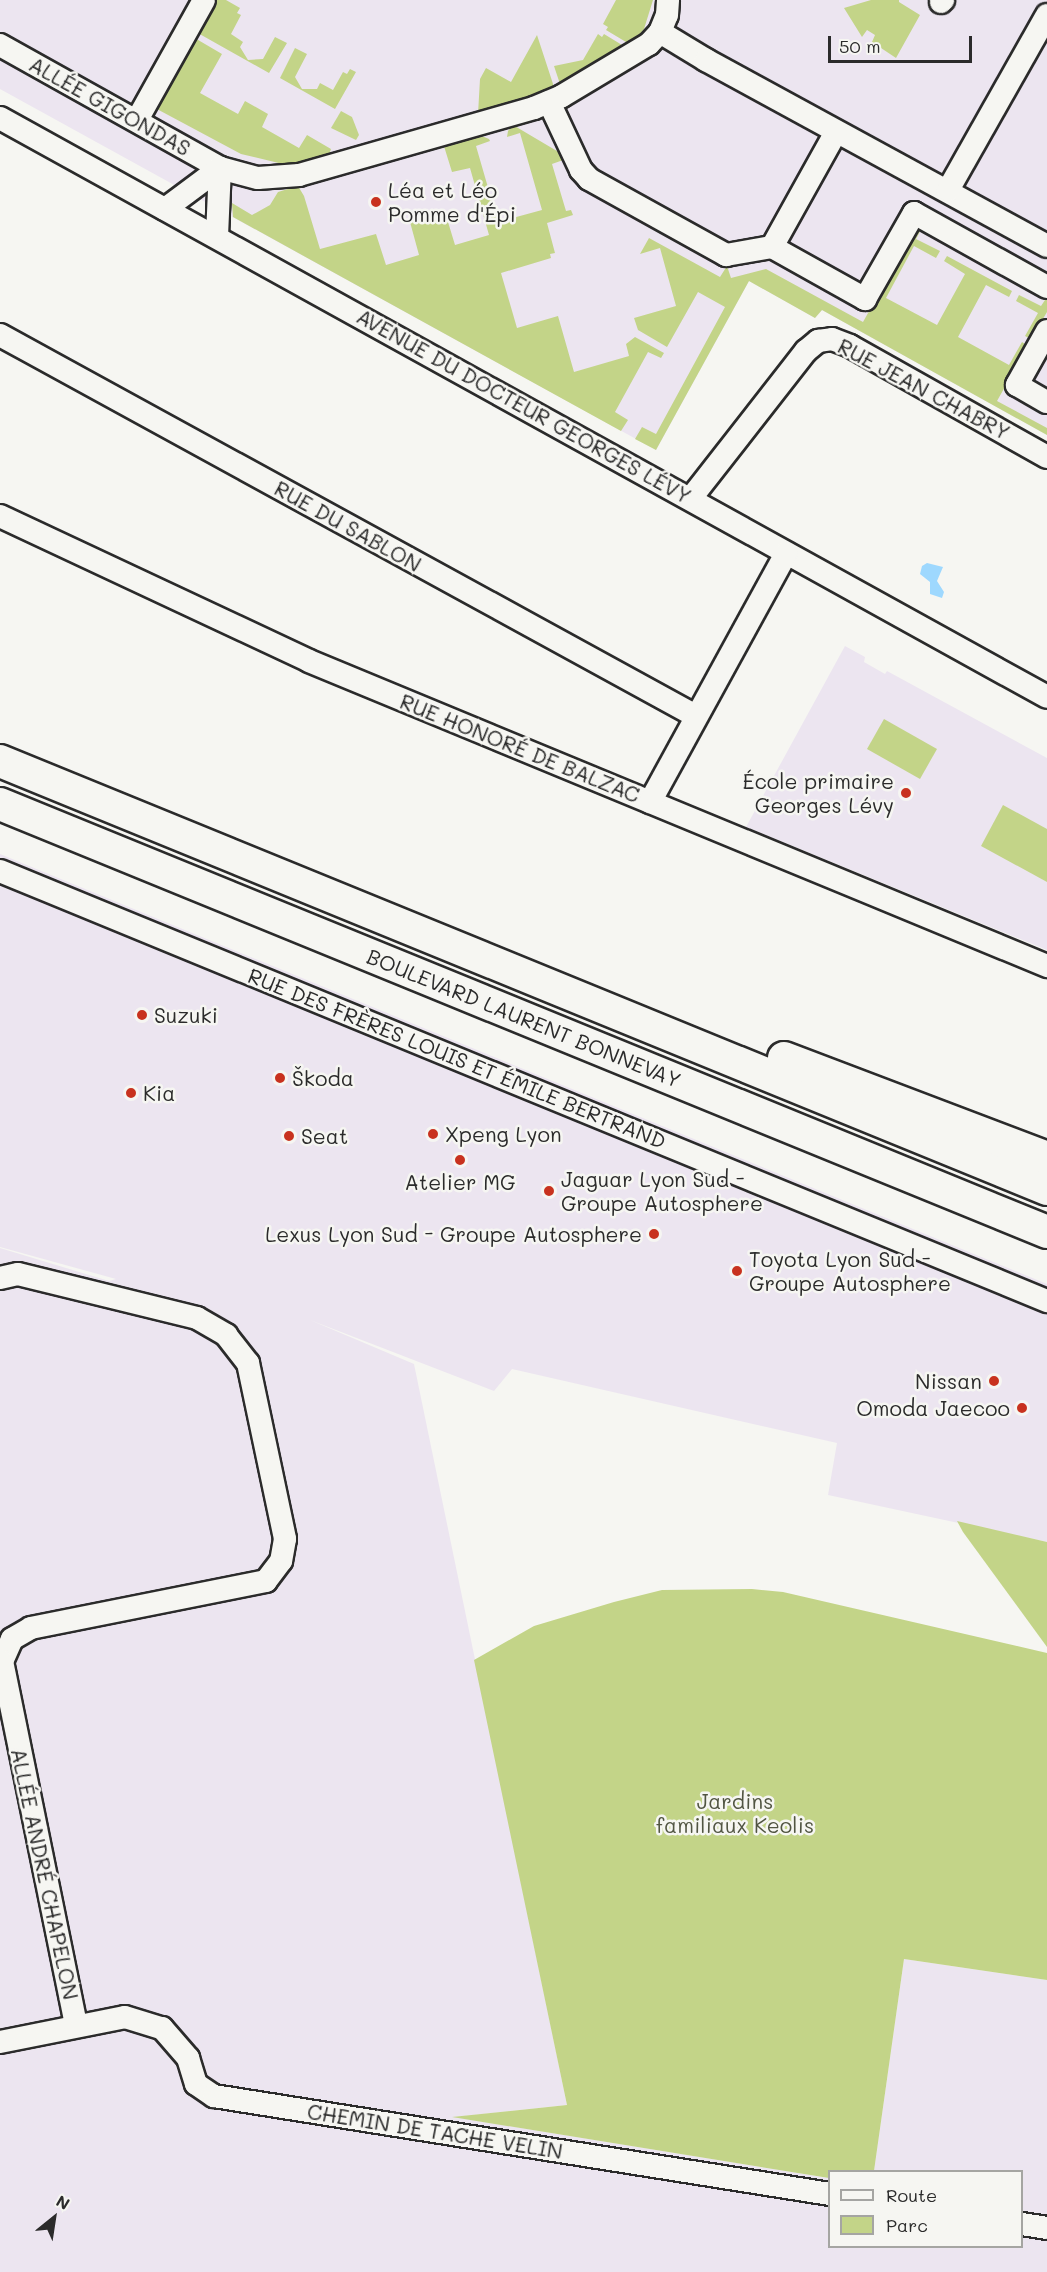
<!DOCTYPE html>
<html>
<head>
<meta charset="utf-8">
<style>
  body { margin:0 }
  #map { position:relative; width:1047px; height:2272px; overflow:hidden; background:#f6f6f2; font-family:Mali,sans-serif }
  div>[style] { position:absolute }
  .built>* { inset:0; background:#ece5f0 }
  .green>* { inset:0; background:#c3d488 }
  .water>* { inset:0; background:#9ed8fe }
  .roads { filter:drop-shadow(2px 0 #2b2b2b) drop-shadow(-2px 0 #2b2b2b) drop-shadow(0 2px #2b2b2b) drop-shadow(0 -2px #2b2b2b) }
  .minor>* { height:22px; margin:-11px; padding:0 11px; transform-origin:11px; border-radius:11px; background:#f6f6f2 }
  .highway>* { height:32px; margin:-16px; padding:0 16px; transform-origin:16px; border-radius:16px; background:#f6f6f2 }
  .dots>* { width:16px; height:16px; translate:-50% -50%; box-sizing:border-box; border:3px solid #f6f6f2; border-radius:50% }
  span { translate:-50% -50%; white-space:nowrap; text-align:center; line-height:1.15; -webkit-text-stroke:5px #f6f6f2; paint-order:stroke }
  .street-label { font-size:21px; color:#2b2b2b }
  .poi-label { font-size:21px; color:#2b2b2b }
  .left { translate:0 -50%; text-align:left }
  .right { translate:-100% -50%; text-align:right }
  .park-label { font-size:21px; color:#515542 }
  .legend { position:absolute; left:828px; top:2170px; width:195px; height:78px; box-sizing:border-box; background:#f6f6f2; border:2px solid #a5a5a2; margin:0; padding:8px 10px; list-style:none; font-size:18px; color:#2b2b2b }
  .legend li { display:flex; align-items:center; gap:12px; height:30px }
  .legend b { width:30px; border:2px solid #a5a5a2 }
  .north { position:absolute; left:24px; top:2188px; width:60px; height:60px; -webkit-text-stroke:4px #f6f6f2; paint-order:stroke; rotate:30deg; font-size:16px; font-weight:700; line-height:24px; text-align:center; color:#2b2b2b }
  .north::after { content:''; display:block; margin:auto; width:21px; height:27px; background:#2b2b2b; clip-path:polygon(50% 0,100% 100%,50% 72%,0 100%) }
  .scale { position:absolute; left:828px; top:36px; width:144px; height:27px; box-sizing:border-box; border:3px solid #2b2b2b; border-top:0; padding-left:8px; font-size:18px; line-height:21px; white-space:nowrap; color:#2b2b2b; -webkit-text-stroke:4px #f6f6f2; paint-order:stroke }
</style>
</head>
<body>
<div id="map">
  <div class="built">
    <i style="clip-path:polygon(0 0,1047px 0,1047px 435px,822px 310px,815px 318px,749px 281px,656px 450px,0 89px)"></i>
    <i style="clip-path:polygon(845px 646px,865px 657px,864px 662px,885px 674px,887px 671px,1047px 758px,1047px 950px,746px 827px)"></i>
    <i style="clip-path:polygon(0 854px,1047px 1284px,1047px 1542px,828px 1495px,837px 1443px,512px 1369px,494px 1391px,310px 1320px,414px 1364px,567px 2105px,455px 2117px,829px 2178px,830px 2246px,1022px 2246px,1022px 2172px,874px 2171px,904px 1959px,1047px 1980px,1047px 2272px,0 2272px,0 1248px,109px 1281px,116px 1279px,0 1247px)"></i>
  </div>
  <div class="green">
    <i style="clip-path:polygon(213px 0,226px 0,240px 8px,237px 13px,241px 15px,231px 34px,243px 42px,240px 47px,248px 60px,263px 59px,275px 37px,287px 43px,269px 73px,196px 32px)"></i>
    <i style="clip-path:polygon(616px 0,653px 0,644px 29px,631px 45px,606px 30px,608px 27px,603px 24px)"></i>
    <i style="clip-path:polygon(871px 0,899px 0,899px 2px,920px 15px,896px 58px,872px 42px,875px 35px,867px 30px,862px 37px,844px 8px)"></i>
    <i style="clip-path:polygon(598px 34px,602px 37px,604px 34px,627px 48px,561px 87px,554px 66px,583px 60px)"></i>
    <i style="clip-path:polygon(537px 35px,555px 90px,478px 114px,480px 79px,486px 68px,511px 82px)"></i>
    <i style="clip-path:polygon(193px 37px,222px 54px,200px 93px,238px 114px,245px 101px,268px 114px,262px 127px,299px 148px,307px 135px,331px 149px,329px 155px,287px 165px,241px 154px,155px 108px)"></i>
    <i style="clip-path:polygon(295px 48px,307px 54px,295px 77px,302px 89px,317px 89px,320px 83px,333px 90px,343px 72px,347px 74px,350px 69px,356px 72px,335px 109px,280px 78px)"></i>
    <i style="clip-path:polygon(341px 111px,352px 117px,359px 135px,356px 140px,331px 128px)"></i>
    <i style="clip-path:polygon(513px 125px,562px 154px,566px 159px,552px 164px,566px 211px,571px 210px,573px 215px,547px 223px,555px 253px,550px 254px,551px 258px,501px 273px,517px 328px,558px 316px,574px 372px,629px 356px,626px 344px,635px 337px,664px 353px,661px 358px,648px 352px,615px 412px,628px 420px,621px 431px,233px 217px,232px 203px,252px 215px,270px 205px,278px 192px,298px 186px,304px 196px,320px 249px,376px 234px,386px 265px,419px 255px,410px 222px,445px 212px,455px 245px,489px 235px,470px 168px,452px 172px,443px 143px,477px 134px,489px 139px,490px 141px,476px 146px,498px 222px,542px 210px,520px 133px,507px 137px,508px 131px)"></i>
    <i style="clip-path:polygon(918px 224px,923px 226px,916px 239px,940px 251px,936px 258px,914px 246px,886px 298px,937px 325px,965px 274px,944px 261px,947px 256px,1012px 291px,1009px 297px,986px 285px,958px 337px,1009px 365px,1022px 342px,1028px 346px,997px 401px,1047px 428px,1047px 435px,822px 310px,815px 318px,749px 281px,656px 450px,635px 439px,642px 427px,656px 434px,725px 307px,698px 292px,667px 347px,638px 330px,634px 318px,676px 306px,660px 248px,640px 254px,649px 238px,720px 277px,727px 266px,731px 278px,766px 269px,863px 322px)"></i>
    <i style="clip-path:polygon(1019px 295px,1041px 306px,1047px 297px,1047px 312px,1031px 339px,1025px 336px,1038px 313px,1016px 301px)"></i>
    <i style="clip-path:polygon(884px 719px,937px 749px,920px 779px,867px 749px)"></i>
    <i style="clip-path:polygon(1003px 805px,1047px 829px,1047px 882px,981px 846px)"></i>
    <i style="clip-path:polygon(957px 1521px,1047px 1542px,1047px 1647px,963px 1532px)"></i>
    <i style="clip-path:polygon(752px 1589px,783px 1592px,1047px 1653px,1047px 1980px,904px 1959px,874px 2171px,830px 2172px,829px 2178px,452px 2117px,567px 2105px,474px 1660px,534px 1626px,614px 1602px,662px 1590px)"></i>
  </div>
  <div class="water">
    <i style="clip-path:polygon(927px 563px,943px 567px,937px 581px,944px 592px,942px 598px,930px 594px,930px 582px,920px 574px,922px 566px)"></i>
  </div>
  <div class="roads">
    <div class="minor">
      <i style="left:941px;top:2px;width:3px;rotate:-45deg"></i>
      <i style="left:660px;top:32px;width:54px;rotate:31.3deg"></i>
      <i style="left:706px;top:60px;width:388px;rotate:28.6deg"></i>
      <i style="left:0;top:45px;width:252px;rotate:29.2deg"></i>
      <i style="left:220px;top:168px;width:39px;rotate:15deg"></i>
      <i style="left:258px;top:178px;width:41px;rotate:-4.2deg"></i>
      <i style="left:299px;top:175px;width:244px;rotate:-15.9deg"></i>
      <i style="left:534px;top:108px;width:30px;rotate:-23deg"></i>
      <i style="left:562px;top:96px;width:101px;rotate:-30.9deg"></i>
      <i style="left:649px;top:44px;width:16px;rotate:-47deg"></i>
      <i style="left:660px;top:32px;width:18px;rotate:-68deg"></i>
      <i style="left:667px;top:15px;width:15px;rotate:-86deg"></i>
      <i style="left:549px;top:102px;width:75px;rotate:64.8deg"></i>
      <i style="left:581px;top:170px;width:12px;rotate:48deg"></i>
      <i style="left:589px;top:179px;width:157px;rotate:29deg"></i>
      <i style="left:726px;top:255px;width:47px;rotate:-9.9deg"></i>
      <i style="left:772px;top:247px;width:107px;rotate:29.2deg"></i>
      <i style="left:865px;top:299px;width:99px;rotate:-60.3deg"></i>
      <i style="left:914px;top:213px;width:152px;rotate:29.1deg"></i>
      <i style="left:0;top:118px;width:1196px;rotate:28.94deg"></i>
      <i style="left:137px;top:120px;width:137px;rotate:-60.8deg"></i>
      <i style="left:948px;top:190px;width:201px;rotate:-60.5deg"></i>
      <i style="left:165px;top:209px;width:69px;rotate:-36.7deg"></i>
      <i style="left:217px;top:236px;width:68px;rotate:-87.5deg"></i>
      <i style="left:772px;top:247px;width:132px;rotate:-60.9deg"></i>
      <i style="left:1047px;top:331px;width:62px;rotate:119.1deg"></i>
      <i style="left:1017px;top:385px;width:34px;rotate:30deg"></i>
      <i style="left:0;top:335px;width:793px;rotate:28.7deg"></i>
      <i style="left:691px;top:498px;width:187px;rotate:-52deg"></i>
      <i style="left:806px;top:351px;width:16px;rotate:-40deg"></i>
      <i style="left:818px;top:341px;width:14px;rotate:-8deg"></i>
      <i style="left:832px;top:339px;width:19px;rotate:21deg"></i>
      <i style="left:850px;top:346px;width:226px;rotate:29.4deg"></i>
      <i style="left:0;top:516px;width:341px;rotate:25.1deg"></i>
      <i style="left:309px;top:661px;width:799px;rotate:22.45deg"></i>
      <i style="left:650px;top:802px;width:283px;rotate:-61.3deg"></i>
      <i style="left:0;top:871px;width:1132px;rotate:22.33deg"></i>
      <i style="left:0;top:1278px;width:18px;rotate:-13deg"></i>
      <i style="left:18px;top:1274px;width:184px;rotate:13.8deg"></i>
      <i style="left:197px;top:1318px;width:34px;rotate:30deg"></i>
      <i style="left:226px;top:1335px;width:36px;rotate:52deg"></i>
      <i style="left:248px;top:1363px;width:180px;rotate:78.1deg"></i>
      <i style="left:285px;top:1539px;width:22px;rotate:100deg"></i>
      <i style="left:281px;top:1561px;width:25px;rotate:127deg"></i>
      <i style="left:266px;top:1581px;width:240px;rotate:168.7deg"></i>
      <i style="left:31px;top:1628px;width:22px;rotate:150deg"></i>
      <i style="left:12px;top:1639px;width:24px;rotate:114deg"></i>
      <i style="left:2px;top:1661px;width:372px;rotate:78.5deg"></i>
      <i style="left:0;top:2042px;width:127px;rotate:-11.3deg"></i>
      <i style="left:125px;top:2017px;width:39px;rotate:17deg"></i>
      <i style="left:162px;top:2028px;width:40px;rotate:49deg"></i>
      <i style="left:188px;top:2058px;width:27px;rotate:73deg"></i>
      <i style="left:196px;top:2084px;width:22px;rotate:34deg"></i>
      <i style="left:214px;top:2096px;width:624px;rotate:9.04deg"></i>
      <i style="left:1022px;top:2224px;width:25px;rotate:9deg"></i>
    </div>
    <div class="highway">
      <i style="left:0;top:761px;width:1131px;rotate:22.23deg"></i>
      <i style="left:0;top:804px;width:1131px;rotate:22.23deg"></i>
      <i style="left:784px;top:1058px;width:281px;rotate:20.8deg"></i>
    </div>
  </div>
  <div class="dots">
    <i style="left:376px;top:202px;background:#c8321e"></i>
    <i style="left:906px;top:793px;background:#c8321e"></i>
    <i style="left:142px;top:1015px;background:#c8321e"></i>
    <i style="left:280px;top:1078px;background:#c8321e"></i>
    <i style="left:131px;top:1093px;background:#c8321e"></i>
    <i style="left:433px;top:1134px;background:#c8321e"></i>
    <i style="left:289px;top:1136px;background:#c8321e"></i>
    <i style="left:460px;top:1160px;background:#c8321e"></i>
    <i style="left:549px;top:1191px;background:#c8321e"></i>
    <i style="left:654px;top:1234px;background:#c8321e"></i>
    <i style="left:737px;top:1271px;background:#c8321e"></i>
    <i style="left:994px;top:1381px;background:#c8321e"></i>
    <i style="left:1022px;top:1408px;background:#c8321e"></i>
  </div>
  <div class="street-label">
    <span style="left:110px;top:106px;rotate:29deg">ALLÉE GIGONDAS</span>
    <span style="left:924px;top:389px;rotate:28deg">RUE JEAN CHABRY</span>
    <span style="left:524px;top:406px;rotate:29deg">AVENUE DU DOCTEUR GEORGES LÉVY</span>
    <span style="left:348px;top:526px;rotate:29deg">RUE DU SABLON</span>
    <span style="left:520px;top:748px;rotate:22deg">RUE HONORÉ DE BALZAC</span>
    <span style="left:524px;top:1018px;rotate:22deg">BOULEVARD LAURENT BONNEVAY</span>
    <span style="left:457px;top:1058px;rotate:22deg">RUE DES FRÈRES LOUIS ET ÉMILE BERTRAND</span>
    <span style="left:45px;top:1874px;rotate:78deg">ALLÉE ANDRÉ CHAPELON</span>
    <span style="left:435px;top:2131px;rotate:9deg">CHEMIN DE TACHE VELIN</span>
  </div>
  <div class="poi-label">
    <span class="left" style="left:388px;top:202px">Léa et Léo<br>Pomme d'Épi</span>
    <span class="right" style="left:894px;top:793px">École primaire<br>Georges Lévy</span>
    <span class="left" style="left:154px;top:1015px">Suzuki</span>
    <span class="left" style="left:292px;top:1078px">Škoda</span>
    <span class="left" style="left:143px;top:1093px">Kia</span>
    <span class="left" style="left:445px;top:1134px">Xpeng Lyon</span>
    <span class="left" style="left:301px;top:1136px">Seat</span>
    <span class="left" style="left:561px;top:1191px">Jaguar Lyon Sud -<br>Groupe Autosphere</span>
    <span style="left:460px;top:1182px">Atelier MG</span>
    <span class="right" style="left:642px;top:1234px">Lexus Lyon Sud - Groupe Autosphere</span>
    <span class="left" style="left:749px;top:1271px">Toyota Lyon Sud -<br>Groupe Autosphere</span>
    <span class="right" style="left:982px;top:1381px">Nissan</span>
    <span class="right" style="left:1010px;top:1408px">Omoda Jaecoo</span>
  </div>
  <div class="park-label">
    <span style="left:735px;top:1813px">Jardins<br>familiaux Keolis</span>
  </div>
  <ul class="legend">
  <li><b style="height:8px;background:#f6f6f2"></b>Route</li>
  <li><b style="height:16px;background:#c3d488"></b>Parc</li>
  </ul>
  <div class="north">N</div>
  <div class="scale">50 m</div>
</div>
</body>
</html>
